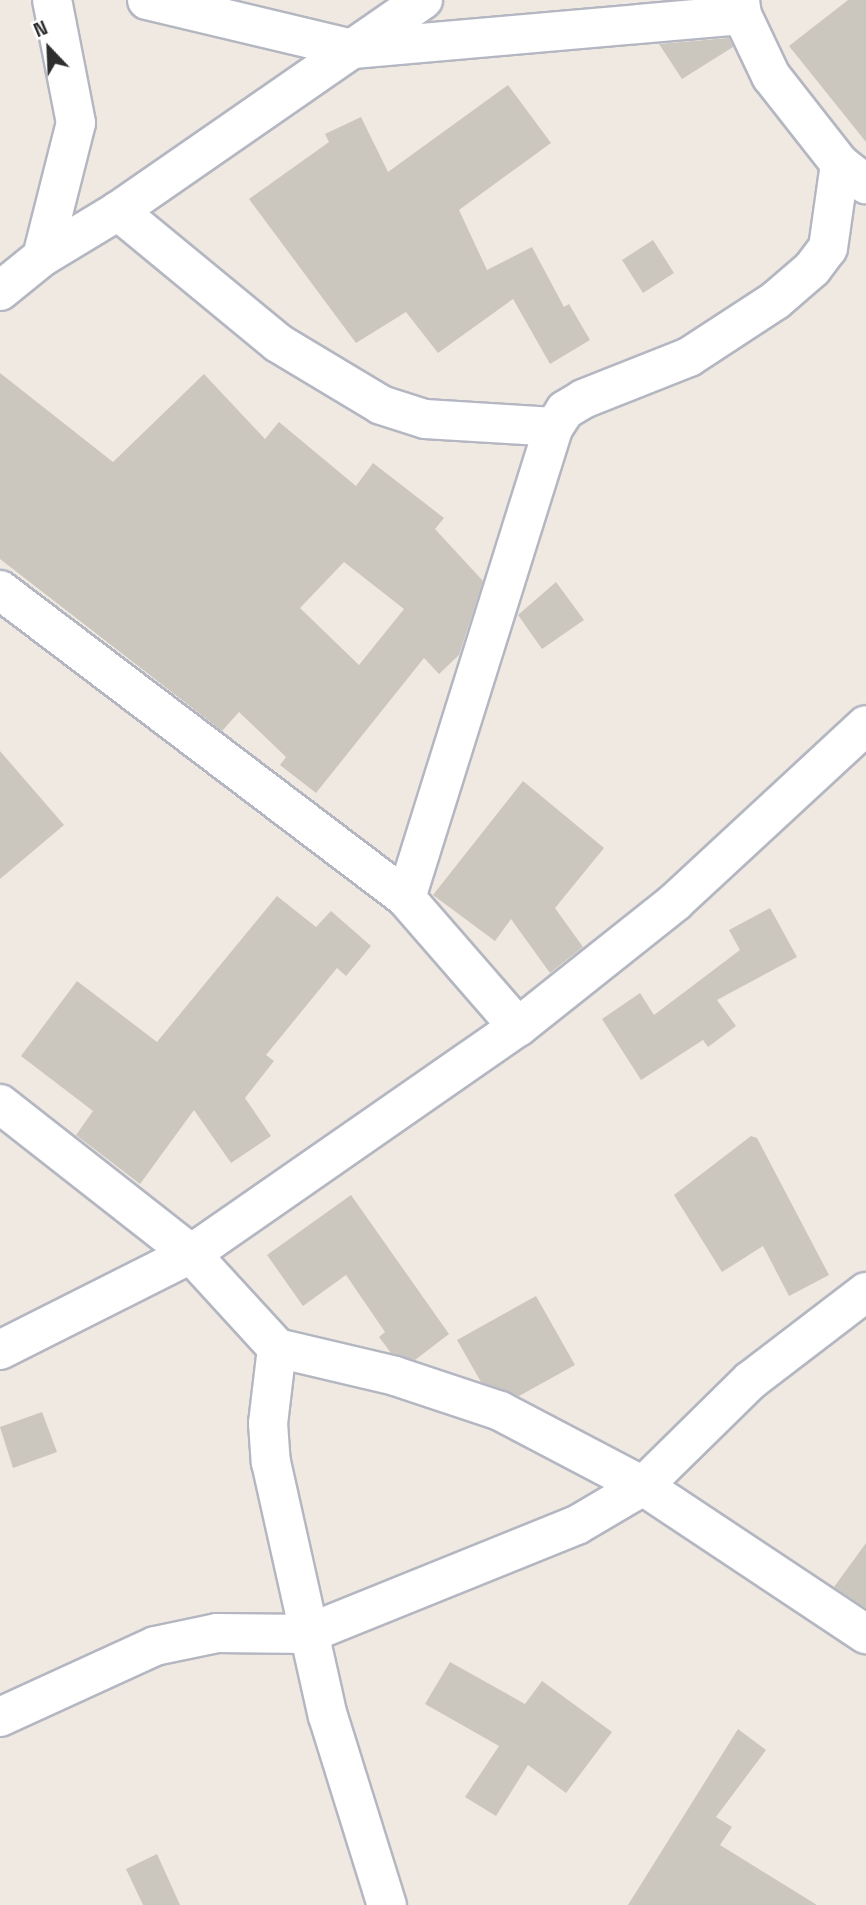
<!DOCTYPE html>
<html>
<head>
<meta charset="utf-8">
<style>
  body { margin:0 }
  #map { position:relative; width:866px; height:1905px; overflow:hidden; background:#efe9e1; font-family:"Space Grotesk",sans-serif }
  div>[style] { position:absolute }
  .building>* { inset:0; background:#cbc7bf }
  .roads { filter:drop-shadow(2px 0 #b4b7c1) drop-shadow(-2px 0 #b4b7c1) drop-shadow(0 2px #b4b7c1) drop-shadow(0 -2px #b4b7c1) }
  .minor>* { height:38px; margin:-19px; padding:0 19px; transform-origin:19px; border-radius:19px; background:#fff }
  span { translate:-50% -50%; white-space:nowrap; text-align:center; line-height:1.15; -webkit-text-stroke:7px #fff; paint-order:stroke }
  .north { position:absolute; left:14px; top:14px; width:70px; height:70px; -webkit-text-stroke:5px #fff; paint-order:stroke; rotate:337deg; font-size:19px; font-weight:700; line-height:28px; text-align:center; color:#2e2e2e }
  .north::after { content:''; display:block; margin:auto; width:24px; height:32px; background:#2e2e2e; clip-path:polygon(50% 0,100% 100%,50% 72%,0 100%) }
</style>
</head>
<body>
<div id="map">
  <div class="building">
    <i style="clip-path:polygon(848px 0,866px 0,866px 142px,789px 46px)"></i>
    <i style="clip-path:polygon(729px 38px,733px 47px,682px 79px,659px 44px)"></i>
    <i style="clip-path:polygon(508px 85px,551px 143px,459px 210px,487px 270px,532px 247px,564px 307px,569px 304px,590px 340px,550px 364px,513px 299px,438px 353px,406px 312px,356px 343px,249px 199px,329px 142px,325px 134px,361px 117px,388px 172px)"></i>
    <i style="clip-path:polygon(653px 240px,674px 273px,643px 293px,622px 260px)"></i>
    <i style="clip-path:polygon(evenodd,0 373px,113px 462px,204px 374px,265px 439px,279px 422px,356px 486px,373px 463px,444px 518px,435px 529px,483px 581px,459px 655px,439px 674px,424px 658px,316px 793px,280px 765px,286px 757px,239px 712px,222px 731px,0 559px,0 373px,344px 562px,404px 609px,359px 665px,300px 608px,344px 562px)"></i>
    <i style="clip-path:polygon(556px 582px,584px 620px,542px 649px,518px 615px)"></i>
    <i style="clip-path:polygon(0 751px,64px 825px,0 879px)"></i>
    <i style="clip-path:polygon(523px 781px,604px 848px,555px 908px,583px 947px,550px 973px,511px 919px,495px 941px,433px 895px)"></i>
    <i style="clip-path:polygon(277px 896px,316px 927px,331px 911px,371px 946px,346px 976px,337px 968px,266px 1055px,274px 1061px,245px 1098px,271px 1136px,231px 1163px,194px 1110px,140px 1184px,76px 1135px,93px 1111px,21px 1056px,77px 981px,157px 1042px)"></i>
    <i style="clip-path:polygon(770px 908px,797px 957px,717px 1000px,736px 1026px,708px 1047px,703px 1040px,641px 1080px,602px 1019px,640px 993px,654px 1015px,740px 950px,729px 930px)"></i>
    <i style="clip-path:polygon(751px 1136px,757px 1138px,829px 1275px,789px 1296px,763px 1246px,722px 1272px,674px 1195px)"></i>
    <i style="clip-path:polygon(351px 1195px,449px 1334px,415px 1360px,391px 1353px,379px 1337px,385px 1332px,346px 1275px,303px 1306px,267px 1255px)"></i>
    <i style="clip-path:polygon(536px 1296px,575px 1365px,519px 1396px,481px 1382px,457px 1340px)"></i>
    <i style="clip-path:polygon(42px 1412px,57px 1452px,13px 1468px,0 1427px)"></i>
    <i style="clip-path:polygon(866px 1543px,866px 1608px,834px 1587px)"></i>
    <i style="clip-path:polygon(450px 1662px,525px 1704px,542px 1681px,612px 1732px,566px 1793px,528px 1765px,496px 1816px,465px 1797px,499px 1746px,425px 1704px)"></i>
    <i style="clip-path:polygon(738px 1729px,766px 1750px,716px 1817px,732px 1827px,720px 1845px,817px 1905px,628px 1905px)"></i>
    <i style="clip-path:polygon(157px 1854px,180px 1905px,143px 1905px,126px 1869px)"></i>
  </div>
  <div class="roads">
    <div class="minor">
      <i style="left:147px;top:0;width:212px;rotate:13.4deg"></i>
      <i style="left:353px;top:49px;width:390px;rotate:-5deg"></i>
      <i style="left:742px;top:15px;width:15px;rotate:-98deg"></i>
      <i style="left:742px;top:15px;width:68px;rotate:64.6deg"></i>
      <i style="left:771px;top:76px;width:112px;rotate:51.9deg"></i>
      <i style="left:840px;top:164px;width:33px;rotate:38deg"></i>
      <i style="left:118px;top:211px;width:207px;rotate:39.5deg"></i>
      <i style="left:278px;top:343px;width:120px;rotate:31deg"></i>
      <i style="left:381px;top:405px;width:46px;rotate:17.7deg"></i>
      <i style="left:425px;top:419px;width:129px;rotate:3.5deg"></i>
      <i style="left:42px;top:257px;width:138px;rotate:-75.8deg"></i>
      <i style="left:76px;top:123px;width:125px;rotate:-101deg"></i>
      <i style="left:0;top:291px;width:54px;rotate:-39deg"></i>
      <i style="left:42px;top:257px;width:89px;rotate:-31.2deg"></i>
      <i style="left:118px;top:211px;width:371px;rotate:-34.7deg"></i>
      <i style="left:0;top:590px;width:510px;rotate:37.18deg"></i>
      <i style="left:518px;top:1027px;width:171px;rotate:-131deg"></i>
      <i style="left:406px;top:898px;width:494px;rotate:-72.6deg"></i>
      <i style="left:554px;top:427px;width:20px;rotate:-57deg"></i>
      <i style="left:565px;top:410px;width:21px;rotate:-31deg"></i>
      <i style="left:583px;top:399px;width:114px;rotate:-21.6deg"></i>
      <i style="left:689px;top:357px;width:104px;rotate:-33.2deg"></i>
      <i style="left:776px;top:300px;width:48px;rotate:-40.7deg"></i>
      <i style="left:812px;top:269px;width:26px;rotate:-53deg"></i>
      <i style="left:828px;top:248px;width:85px;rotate:-81.9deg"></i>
      <i style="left:0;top:1104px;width:243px;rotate:38.1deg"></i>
      <i style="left:191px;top:1254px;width:127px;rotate:47.5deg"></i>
      <i style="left:277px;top:1348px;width:121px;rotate:13.3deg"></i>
      <i style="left:395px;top:1376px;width:111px;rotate:18.4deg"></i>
      <i style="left:500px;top:1411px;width:161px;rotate:27.7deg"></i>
      <i style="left:643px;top:1486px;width:268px;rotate:33.6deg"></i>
      <i style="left:277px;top:1348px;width:76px;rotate:96.8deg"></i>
      <i style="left:268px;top:1423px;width:39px;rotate:86deg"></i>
      <i style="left:271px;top:1462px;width:260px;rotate:77.4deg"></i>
      <i style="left:328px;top:1716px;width:198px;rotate:72.7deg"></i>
      <i style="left:0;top:1350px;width:214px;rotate:-26.7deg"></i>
      <i style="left:191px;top:1254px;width:398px;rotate:-34.8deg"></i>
      <i style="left:518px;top:1027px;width:201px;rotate:-38.5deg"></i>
      <i style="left:675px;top:902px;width:260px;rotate:-42.8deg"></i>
      <i style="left:0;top:1717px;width:170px;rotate:-24.6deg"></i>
      <i style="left:155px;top:1646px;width:63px;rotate:-11.8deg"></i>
      <i style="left:217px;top:1633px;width:90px;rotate:0.6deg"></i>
      <i style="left:307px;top:1634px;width:291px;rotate:-22deg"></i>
      <i style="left:577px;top:1525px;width:77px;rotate:-30.6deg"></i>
      <i style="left:643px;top:1486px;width:151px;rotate:-44.5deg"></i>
      <i style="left:751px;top:1380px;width:145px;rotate:-37.4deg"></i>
    </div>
  </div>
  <div class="north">N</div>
</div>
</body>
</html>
